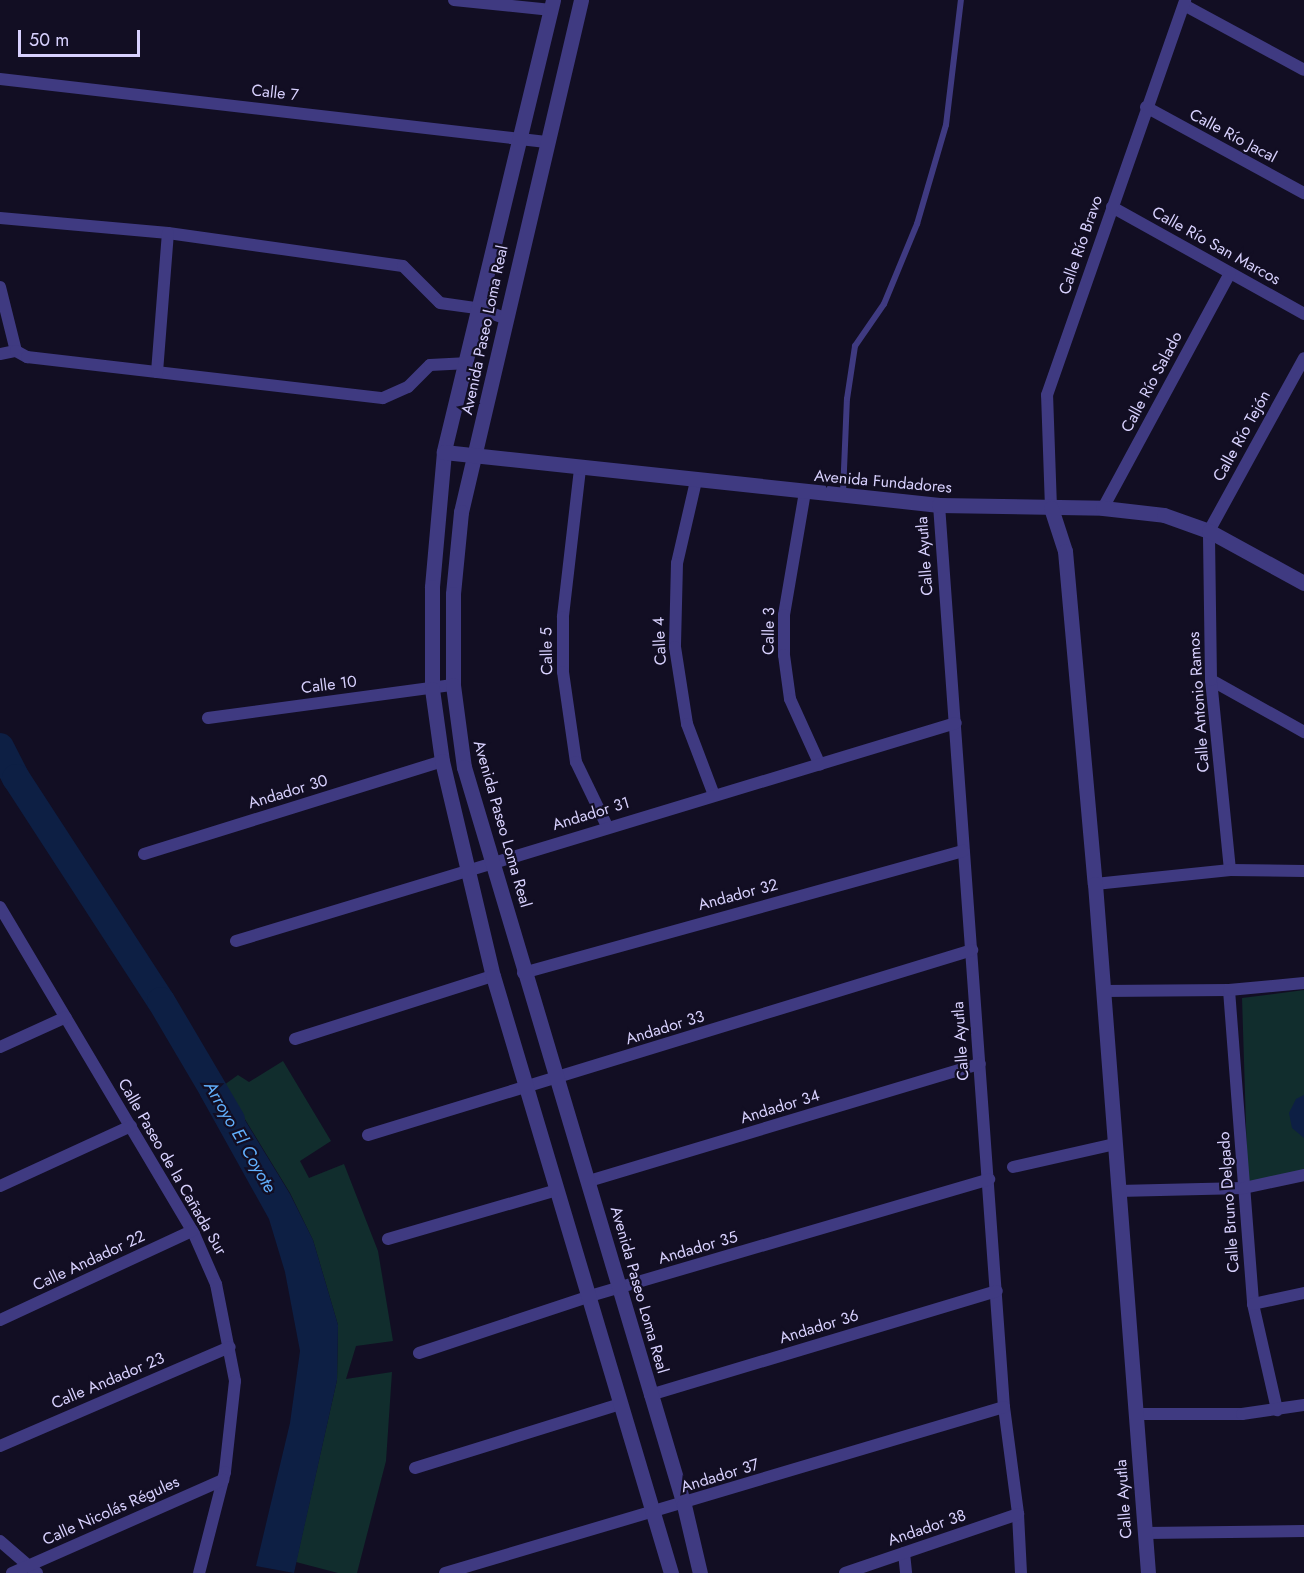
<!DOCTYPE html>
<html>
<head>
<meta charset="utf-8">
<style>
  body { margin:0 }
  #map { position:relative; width:1304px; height:1573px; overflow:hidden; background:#120e23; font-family:Jost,sans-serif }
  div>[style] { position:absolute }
  .green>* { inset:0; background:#112d2d }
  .water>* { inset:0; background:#0d1f44 }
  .river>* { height:28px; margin:-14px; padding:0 14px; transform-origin:14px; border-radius:14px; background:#0d1f44 }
  .service>* { height:6px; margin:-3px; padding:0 3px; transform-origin:3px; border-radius:3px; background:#3f3a81 }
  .minor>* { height:12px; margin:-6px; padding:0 6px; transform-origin:6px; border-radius:6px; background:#3f3a81 }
  .tertiary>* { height:15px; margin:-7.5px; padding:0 7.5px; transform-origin:7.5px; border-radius:7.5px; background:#3f3a81 }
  span { translate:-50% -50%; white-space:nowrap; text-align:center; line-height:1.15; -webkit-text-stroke:4.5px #120e23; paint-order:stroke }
  .street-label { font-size:16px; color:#d8d1fe }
  .water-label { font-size:18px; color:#61affc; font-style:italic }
  .scale { position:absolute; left:18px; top:30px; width:122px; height:27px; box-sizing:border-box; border:3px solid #d8d1fe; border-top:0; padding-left:8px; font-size:18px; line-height:21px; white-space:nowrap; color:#d8d1fe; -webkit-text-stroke:4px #120e23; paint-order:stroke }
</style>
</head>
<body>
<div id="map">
  <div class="green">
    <i style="clip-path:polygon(1304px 990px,1304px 1175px,1248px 1188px,1242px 998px)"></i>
    <i style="clip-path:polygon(283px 1061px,331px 1141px,300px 1161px,309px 1178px,344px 1164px,378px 1251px,393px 1341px,356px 1346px,346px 1379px,392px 1372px,386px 1461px,357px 1573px,338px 1573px,296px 1562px,337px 1380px,338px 1325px,313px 1240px,290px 1193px,224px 1085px,238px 1075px,249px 1082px)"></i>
  </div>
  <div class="water">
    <i style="clip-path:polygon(221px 1081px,290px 1194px,313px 1240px,338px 1325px,337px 1380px,294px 1573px,256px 1566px,290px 1423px,300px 1351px,285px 1272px,269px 1219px,200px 1095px)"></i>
    <i style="clip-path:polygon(1304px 1095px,1304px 1138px,1292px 1128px,1289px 1113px,1296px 1099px)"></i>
  </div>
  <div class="river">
    <i style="left:0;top:747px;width:35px;rotate:63deg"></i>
    <i style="left:16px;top:778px;width:266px;rotate:57deg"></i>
    <i style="left:161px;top:1001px;width:138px;rotate:59.5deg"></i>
  </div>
  <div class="service">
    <i style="left:843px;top:493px;width:94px;rotate:-87.6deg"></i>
    <i style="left:847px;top:399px;width:54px;rotate:-81.4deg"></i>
    <i style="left:855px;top:346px;width:51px;rotate:-55.4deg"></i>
    <i style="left:884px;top:304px;width:87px;rotate:-67.6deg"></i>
    <i style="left:917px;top:224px;width:103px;rotate:-73.7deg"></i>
    <i style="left:946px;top:125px;width:126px;rotate:-83.2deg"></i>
  </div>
  <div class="minor">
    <i style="left:454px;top:0;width:98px;rotate:5.9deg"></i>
    <i style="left:1184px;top:5px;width:136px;rotate:28.4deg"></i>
    <i style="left:0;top:79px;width:550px;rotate:6.58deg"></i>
    <i style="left:1146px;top:107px;width:180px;rotate:28.6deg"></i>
    <i style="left:1112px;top:207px;width:220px;rotate:29.1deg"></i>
    <i style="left:0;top:218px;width:169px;rotate:5.1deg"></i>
    <i style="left:168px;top:233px;width:237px;rotate:8deg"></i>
    <i style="left:403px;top:266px;width:52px;rotate:45deg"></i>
    <i style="left:440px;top:303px;width:37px;rotate:8deg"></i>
    <i style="left:477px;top:308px;width:30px;rotate:20deg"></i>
    <i style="left:0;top:287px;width:66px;rotate:76deg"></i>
    <i style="left:0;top:354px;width:16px;rotate:-11deg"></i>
    <i style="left:16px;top:351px;width:13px;rotate:29deg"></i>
    <i style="left:27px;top:357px;width:358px;rotate:6.6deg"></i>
    <i style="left:383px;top:398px;width:27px;rotate:-24deg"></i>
    <i style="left:408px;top:387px;width:31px;rotate:-45deg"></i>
    <i style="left:430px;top:365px;width:34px;rotate:-3deg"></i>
    <i style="left:157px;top:372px;width:139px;rotate:-85.5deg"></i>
    <i style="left:580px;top:469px;width:149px;rotate:96.6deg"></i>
    <i style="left:563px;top:617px;width:55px;rotate:90deg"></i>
    <i style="left:563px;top:672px;width:91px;rotate:81.8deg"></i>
    <i style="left:576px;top:762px;width:71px;rotate:64.2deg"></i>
    <i style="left:696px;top:481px;width:84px;rotate:103deg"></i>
    <i style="left:677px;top:563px;width:84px;rotate:91.4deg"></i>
    <i style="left:675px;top:647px;width:78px;rotate:81.1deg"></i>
    <i style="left:687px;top:724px;width:76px;rotate:69.2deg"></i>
    <i style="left:805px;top:492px;width:125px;rotate:99.7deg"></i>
    <i style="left:784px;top:615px;width:40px;rotate:90deg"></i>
    <i style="left:784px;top:655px;width:44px;rotate:82.2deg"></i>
    <i style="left:790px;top:699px;width:72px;rotate:65.6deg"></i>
    <i style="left:939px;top:505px;width:904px;rotate:85.88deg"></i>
    <i style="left:1004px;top:1407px;width:108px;rotate:82.5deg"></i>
    <i style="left:1018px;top:1514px;width:59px;rotate:87.1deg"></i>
    <i style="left:1051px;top:508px;width:113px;rotate:-92deg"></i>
    <i style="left:1047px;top:395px;width:418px;rotate:-70.7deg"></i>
    <i style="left:1103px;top:508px;width:267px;rotate:-61.6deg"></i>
    <i style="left:1211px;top:680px;width:107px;rotate:29.2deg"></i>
    <i style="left:208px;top:718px;width:247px;rotate:-7.7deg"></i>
    <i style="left:144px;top:854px;width:312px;rotate:-17.3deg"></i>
    <i style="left:1230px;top:870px;width:191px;rotate:-95.7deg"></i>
    <i style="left:1211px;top:680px;width:149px;rotate:-90.8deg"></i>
    <i style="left:1209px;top:531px;width:197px;rotate:-61.2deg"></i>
    <i style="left:1095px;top:884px;width:136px;rotate:-5.9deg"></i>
    <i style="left:1230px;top:870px;width:74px;rotate:0.8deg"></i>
    <i style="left:0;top:907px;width:380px;rotate:59.3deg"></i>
    <i style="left:194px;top:1234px;width:55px;rotate:66.3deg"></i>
    <i style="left:216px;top:1284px;width:99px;rotate:78.9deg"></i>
    <i style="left:235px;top:1381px;width:92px;rotate:96.3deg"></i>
    <i style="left:225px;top:1472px;width:104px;rotate:104.4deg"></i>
    <i style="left:236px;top:941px;width:752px;rotate:-16.85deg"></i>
    <i style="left:523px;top:973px;width:457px;rotate:-15.5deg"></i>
    <i style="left:1229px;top:990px;width:315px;rotate:85.6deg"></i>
    <i style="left:1253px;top:1304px;width:109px;rotate:77.2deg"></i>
    <i style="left:1103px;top:991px;width:126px;rotate:-0.5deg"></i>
    <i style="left:1229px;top:990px;width:75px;rotate:-5.3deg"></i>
    <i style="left:295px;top:1039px;width:208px;rotate:-17.7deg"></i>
    <i style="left:0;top:1047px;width:72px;rotate:-24.4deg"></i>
    <i style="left:368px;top:1135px;width:632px;rotate:-17.03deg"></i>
    <i style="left:1013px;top:1167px;width:105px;rotate:-12.7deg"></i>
    <i style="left:589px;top:1181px;width:408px;rotate:-16.7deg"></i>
    <i style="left:0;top:1186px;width:144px;rotate:-24.6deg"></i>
    <i style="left:1118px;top:1191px;width:126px;rotate:-1.4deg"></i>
    <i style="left:1244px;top:1188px;width:61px;rotate:-12.2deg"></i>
    <i style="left:388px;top:1239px;width:176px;rotate:-16.2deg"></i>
    <i style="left:1253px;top:1304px;width:52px;rotate:-12.2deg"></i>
    <i style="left:0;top:1320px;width:212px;rotate:-24.9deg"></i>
    <i style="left:419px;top:1353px;width:180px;rotate:-18.4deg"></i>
    <i style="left:590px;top:1296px;width:416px;rotate:-16.3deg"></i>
    <i style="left:650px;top:1395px;width:362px;rotate:-16.7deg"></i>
    <i style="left:1136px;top:1414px;width:106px"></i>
    <i style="left:1242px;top:1414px;width:63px;rotate:-8.3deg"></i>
    <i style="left:0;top:1446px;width:250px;rotate:-23.3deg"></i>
    <i style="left:415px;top:1468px;width:215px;rotate:-17.3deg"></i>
    <i style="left:1145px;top:1533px;width:159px;rotate:-0.7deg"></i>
    <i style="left:0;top:1541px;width:49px;rotate:40.9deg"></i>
    <i style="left:904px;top:1553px;width:20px;rotate:84deg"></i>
    <i style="left:12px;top:1573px;width:231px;rotate:-23.8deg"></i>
    <i style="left:445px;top:1573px;width:583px;rotate:-16.54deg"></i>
    <i style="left:845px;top:1573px;width:183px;rotate:-18.8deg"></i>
  </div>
  <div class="tertiary">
    <i style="left:553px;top:0;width:465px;rotate:103.6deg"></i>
    <i style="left:444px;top:452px;width:136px;rotate:95.1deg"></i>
    <i style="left:432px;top:587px;width:102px;rotate:90deg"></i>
    <i style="left:432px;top:689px;width:73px;rotate:82.1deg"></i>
    <i style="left:442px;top:761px;width:221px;rotate:76.7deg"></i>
    <i style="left:493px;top:976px;width:623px;rotate:73.4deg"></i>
    <i style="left:581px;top:0;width:526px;rotate:103.19deg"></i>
    <i style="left:461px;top:512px;width:82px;rotate:95.6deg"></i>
    <i style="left:453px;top:594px;width:91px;rotate:90deg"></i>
    <i style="left:453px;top:685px;width:83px;rotate:82.4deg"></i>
    <i style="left:464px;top:767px;width:770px;rotate:73.4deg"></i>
    <i style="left:684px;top:1505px;width:70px;rotate:76.8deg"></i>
    <i style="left:444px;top:452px;width:498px;rotate:6.1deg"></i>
    <i style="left:939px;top:505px;width:164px;rotate:1deg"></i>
    <i style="left:1103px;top:508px;width:61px;rotate:6.5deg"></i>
    <i style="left:1164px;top:515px;width:48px;rotate:19.6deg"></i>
    <i style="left:1209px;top:531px;width:108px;rotate:28.7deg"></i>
    <i style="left:1051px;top:508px;width:45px;rotate:72deg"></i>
    <i style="left:1065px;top:551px;width:334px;rotate:84.9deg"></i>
    <i style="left:1095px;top:884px;width:691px;rotate:85.6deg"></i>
  </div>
  <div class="street-label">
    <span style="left:275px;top:93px;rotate:6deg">Calle 7</span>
    <span style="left:1233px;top:136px;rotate:28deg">Calle Río Jacal</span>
    <span style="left:1081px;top:245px;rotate:-71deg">Calle Río Bravo</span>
    <span style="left:1216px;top:246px;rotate:29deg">Calle Río San Marcos</span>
    <span style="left:485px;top:330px;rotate:-78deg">Avenida Paseo Loma Real</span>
    <span style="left:1152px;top:382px;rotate:-62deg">Calle Río Salado</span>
    <span style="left:1242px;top:436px;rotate:-61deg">Calle Río Tejón</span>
    <span style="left:883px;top:482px;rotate:5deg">Avenida Fundadores</span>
    <span style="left:925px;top:556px;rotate:-94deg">Calle Ayutla</span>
    <span style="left:769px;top:631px;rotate:-89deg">Calle 3</span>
    <span style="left:660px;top:641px;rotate:-93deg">Calle 4</span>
    <span style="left:547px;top:651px;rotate:-91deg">Calle 5</span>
    <span style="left:329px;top:685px;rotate:-7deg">Calle 10</span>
    <span style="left:1199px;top:702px;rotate:-94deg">Calle Antonio Ramos</span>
    <span style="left:288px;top:792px;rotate:-17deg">Andador 30</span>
    <span style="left:591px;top:814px;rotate:-17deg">Andador 31</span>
    <span style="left:502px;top:824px;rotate:74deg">Avenida Paseo Loma Real</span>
    <span style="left:738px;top:895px;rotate:-15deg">Andador 32</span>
    <span style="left:665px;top:1028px;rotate:-17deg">Andador 33</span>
    <span style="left:961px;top:1041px;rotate:-94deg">Calle Ayutla</span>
    <span style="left:780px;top:1107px;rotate:-17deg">Andador 34</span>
    <span style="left:172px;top:1167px;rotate:60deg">Calle Paseo de la Cañada Sur</span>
    <span style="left:1229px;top:1202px;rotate:-94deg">Calle Bruno Delgado</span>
    <span style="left:698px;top:1248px;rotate:-16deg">Andador 35</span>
    <span style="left:89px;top:1261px;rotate:-25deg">Calle Andador 22</span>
    <span style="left:639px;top:1290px;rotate:74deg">Avenida Paseo Loma Real</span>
    <span style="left:819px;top:1327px;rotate:-17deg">Andador 36</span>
    <span style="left:108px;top:1381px;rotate:-23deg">Calle Andador 23</span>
    <span style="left:720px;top:1476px;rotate:-17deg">Andador 37</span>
    <span style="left:1124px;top:1499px;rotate:-94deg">Calle Ayutla</span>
    <span style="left:111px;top:1511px;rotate:-24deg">Calle Nicolás Régules</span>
    <span style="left:927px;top:1528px;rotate:-19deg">Andador 38</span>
  </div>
  <div class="water-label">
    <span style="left:240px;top:1137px;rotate:60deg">Arroyo El Coyote</span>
  </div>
  <div class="scale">50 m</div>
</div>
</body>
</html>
